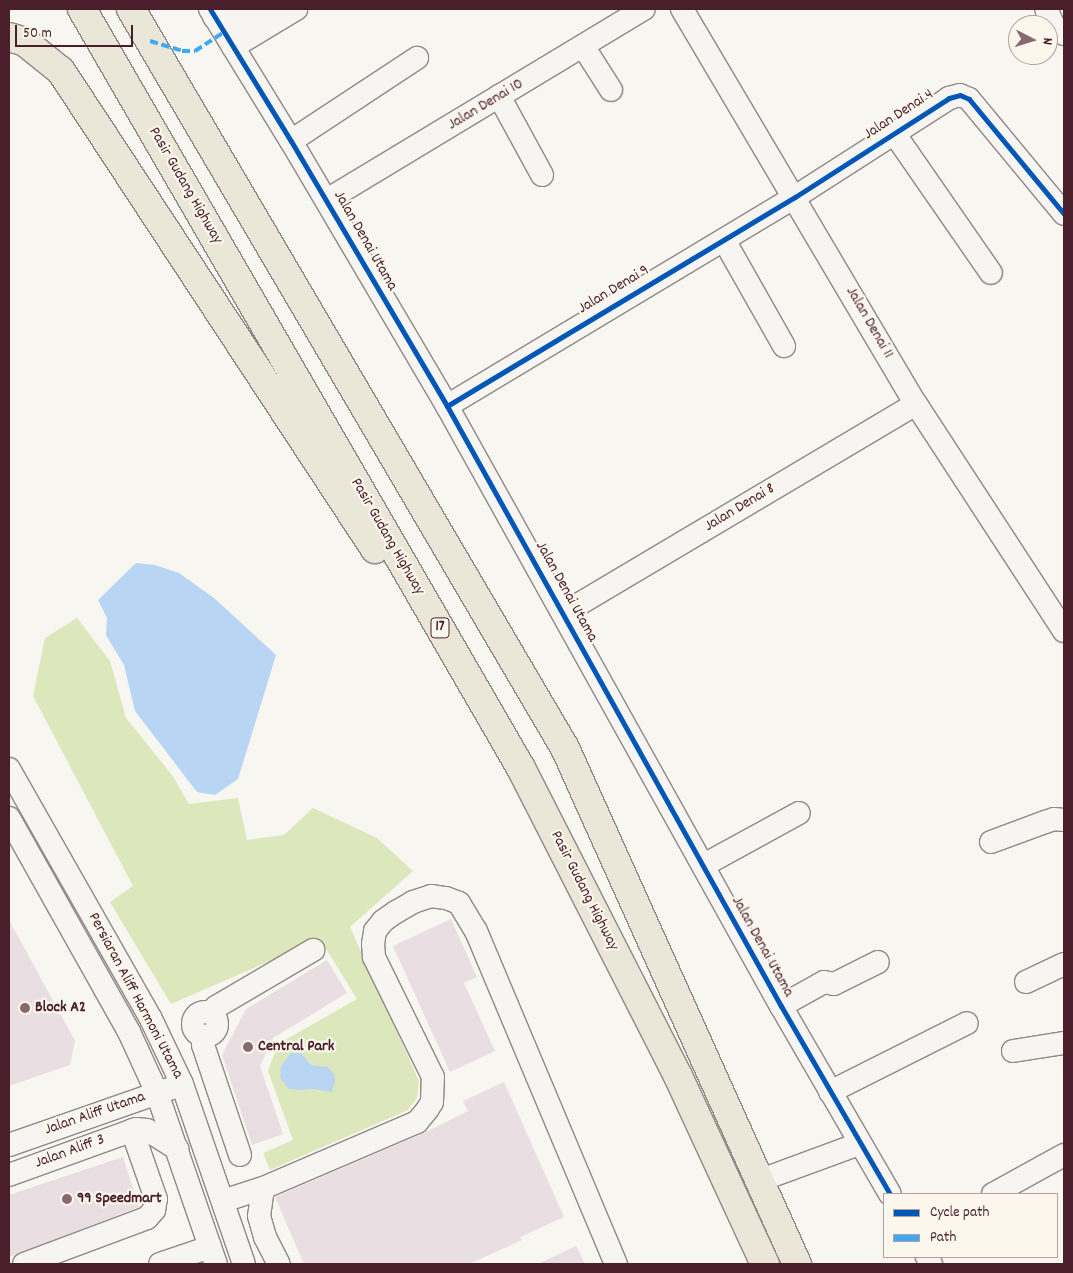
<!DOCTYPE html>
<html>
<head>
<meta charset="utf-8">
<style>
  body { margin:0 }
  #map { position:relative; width:1073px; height:1273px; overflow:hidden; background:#f8f6f0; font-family:Dekko,sans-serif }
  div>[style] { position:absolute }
  .green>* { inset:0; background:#dce8bc }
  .water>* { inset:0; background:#b8d5f4 }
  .building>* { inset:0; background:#e9dee1 }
  .roads { filter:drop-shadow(1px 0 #918787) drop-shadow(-1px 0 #918787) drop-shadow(0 1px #918787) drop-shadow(0 -1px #918787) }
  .minor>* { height:22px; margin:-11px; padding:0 11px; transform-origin:11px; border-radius:11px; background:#f6f5f1 }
  .minor>.ring { margin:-11px; padding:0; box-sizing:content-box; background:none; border:22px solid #f6f5f1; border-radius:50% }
  .highway>* { height:28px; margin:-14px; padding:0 14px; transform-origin:14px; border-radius:14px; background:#eae6d8 }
  .quiet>* { height:4px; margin-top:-2px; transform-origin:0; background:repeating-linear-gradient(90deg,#3fa9f5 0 8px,transparent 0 12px) }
  .cycleway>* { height:5px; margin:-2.5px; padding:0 2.5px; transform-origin:2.5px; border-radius:2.5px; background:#0057b8 }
  .dots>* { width:14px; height:14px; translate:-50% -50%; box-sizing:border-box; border:2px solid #fbf7ec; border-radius:50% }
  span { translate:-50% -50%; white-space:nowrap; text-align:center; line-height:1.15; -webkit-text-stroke:4.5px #fbf7ec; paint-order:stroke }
  .shield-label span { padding:1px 4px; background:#fbf7ec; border:1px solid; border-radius:4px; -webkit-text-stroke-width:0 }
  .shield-label { font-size:15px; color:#4a1f2b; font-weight:700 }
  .street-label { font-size:16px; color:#4a1f2b }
  .poi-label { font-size:16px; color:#4a1f2b; font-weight:700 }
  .left { translate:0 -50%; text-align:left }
  .frame { position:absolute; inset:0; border:10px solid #4a1f2b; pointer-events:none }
  .legend { position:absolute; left:883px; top:1193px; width:175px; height:65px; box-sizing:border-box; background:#fbf7ec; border:1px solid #b4a19f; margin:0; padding:6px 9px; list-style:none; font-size:15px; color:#4a1f2b }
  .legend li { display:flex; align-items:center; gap:10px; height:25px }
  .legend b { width:25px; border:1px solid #b4a19f }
  .north { position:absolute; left:1008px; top:15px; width:50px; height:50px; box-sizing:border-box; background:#fbf7ec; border:1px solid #b4a19f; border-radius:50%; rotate:95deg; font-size:14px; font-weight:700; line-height:20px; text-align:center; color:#4a1f2b }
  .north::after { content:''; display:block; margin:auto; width:18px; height:22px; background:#876a70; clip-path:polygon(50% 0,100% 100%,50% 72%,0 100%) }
  .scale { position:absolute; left:15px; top:25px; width:118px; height:22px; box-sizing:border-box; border:2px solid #4a1f2b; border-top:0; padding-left:6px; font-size:15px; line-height:18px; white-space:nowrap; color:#4a1f2b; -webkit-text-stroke:4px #fbf7ec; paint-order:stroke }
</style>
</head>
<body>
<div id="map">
  <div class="green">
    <i style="clip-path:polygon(77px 618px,110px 661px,126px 718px,172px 775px,189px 804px,238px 798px,247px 840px,284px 835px,313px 808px,377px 838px,413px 871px,350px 927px,419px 1081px,417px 1098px,408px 1110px,270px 1170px,263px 1153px,293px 1140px,268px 1071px,278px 1044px,357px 999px,320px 939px,171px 1004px,110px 902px,133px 886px,33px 696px,45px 638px)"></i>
  </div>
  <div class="water">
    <i style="clip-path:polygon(136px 563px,155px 565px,179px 573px,214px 598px,276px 655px,238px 779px,215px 795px,197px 792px,135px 711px,124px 665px,106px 635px,107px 618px,98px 600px)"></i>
    <i style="clip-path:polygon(291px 1053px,301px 1053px,311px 1065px,328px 1067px,334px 1074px,335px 1081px,332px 1092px,314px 1089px,300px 1090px,289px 1089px,280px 1078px,281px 1066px)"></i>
  </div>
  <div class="building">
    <i style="clip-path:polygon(451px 919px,477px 977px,464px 983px,495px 1051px,450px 1072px,393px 946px)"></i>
    <i style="clip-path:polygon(9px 920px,75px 1041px,70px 1065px,9px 1086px)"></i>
    <i style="clip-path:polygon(327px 960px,347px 993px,273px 1038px,260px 1066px,283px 1134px,252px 1145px,222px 1055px,246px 1009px)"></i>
    <i style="clip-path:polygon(504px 1082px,564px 1217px,520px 1237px,522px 1240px,469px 1264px,304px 1264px,275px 1197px,422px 1134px,468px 1111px,463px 1101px)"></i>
    <i style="clip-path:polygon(123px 1157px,139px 1207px,9px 1257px,9px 1195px)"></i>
    <i style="clip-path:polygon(576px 1246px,585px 1264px,538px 1264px)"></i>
  </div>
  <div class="roads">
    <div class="minor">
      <i style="left:210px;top:9px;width:155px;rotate:58.5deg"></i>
      <i style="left:291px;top:141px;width:308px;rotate:59.5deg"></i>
      <i style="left:447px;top:406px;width:687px;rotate:60.9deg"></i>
      <i style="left:781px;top:1006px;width:217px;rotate:59.9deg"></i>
      <i style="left:682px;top:9px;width:459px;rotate:59.4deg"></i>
      <i style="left:916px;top:404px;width:271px;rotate:56.9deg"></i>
      <i style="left:1046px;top:9px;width:19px;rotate:65deg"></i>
      <i style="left:1054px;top:26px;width:13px;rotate:39deg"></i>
      <i style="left:214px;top:17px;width:13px;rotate:-23deg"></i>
      <i style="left:226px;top:12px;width:7px;rotate:27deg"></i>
      <i style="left:232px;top:15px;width:7px;rotate:56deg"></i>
      <i style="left:236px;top:21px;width:19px;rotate:-12deg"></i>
      <i style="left:255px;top:17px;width:14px;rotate:-34deg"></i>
      <i style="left:583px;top:46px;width:52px;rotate:57.5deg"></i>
      <i style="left:233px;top:47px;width:74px;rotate:-31.1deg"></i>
      <i style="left:499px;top:96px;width:90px;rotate:61.4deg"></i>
      <i style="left:894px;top:133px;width:170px;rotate:55.3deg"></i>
      <i style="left:291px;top:141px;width:151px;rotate:-33.4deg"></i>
      <i style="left:327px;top:200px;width:370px;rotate:-31.1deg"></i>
      <i style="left:724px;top:240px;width:122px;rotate:60.5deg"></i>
      <i style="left:447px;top:406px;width:406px;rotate:-31deg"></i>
      <i style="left:795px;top:197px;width:183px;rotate:-32.7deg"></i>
      <i style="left:949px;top:98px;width:11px;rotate:-15deg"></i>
      <i style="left:960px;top:95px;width:10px;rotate:24deg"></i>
      <i style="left:969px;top:99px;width:149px;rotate:50.4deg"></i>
      <i style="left:564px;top:613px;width:409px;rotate:-30.7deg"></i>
      <i style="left:9px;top:769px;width:285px;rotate:60.4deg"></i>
      <i style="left:150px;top:1017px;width:74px;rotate:64.5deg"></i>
      <i style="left:182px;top:1084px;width:190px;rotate:71deg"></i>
      <i style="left:9px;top:818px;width:245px;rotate:60.7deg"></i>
      <i style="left:129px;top:1032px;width:67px;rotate:65.3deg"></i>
      <i style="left:157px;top:1093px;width:181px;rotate:71deg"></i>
      <i style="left:991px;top:842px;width:58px;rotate:-20.3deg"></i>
      <i style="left:1045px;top:822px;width:9px;rotate:-18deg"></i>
      <i style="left:1054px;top:819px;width:10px;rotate:6deg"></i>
      <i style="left:704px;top:865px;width:108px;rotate:-28.7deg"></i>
      <i style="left:1026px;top:982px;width:42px;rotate:-25.3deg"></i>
      <i style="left:781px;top:1006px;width:49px;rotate:-29.2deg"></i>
      <i style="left:824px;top:982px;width:10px;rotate:11deg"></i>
      <i style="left:834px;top:984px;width:49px;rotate:-26.6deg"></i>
      <i class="ring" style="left:193px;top:1012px;width:2px;height:2px"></i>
      <i style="left:211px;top:1013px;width:8px;rotate:-50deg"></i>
      <i style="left:216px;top:1007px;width:113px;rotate:-30.4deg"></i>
      <i style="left:203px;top:1036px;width:9px;rotate:90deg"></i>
      <i style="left:203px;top:1045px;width:116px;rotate:71.4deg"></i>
      <i style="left:1013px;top:1051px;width:52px;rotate:-8.9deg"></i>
      <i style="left:830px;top:1092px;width:153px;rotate:-26.7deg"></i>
      <i style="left:9px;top:1145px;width:173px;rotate:-19.3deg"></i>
      <i style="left:9px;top:1175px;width:135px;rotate:-19.9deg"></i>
      <i style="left:136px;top:1129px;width:11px;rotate:5deg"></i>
      <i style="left:147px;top:1130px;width:36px;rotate:32deg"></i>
      <i style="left:761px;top:1180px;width:104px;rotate:-20.2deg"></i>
      <i style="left:263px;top:1188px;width:28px;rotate:98deg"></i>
      <i style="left:259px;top:1216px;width:22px;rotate:74deg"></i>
      <i style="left:265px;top:1237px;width:30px;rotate:63deg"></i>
      <i style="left:993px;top:1194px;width:81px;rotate:-28.8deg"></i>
      <i style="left:223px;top:1201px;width:42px;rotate:-18deg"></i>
      <i style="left:263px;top:1188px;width:168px;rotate:-23.2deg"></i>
      <i style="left:417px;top:1122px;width:16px;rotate:-50deg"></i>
      <i style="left:427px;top:1110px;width:9px;rotate:-58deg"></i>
      <i style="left:432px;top:1102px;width:25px;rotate:-88deg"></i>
      <i style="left:433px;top:1077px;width:134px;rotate:-116.2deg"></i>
      <i style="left:374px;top:957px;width:13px;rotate:-94deg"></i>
      <i style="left:373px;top:944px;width:13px;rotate:-81deg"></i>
      <i style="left:375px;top:931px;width:13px;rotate:-51deg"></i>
      <i style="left:383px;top:921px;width:16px;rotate:-35deg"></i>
      <i style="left:396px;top:912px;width:20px;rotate:-30deg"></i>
      <i style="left:413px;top:902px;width:19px;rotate:-18deg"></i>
      <i style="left:431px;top:896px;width:15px;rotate:8deg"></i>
      <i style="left:446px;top:898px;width:14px;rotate:21deg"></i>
      <i style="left:459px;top:903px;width:33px;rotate:59deg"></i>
      <i style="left:476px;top:931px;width:361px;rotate:67.2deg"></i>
      <i style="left:927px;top:1257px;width:8px;rotate:60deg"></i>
      <i style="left:24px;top:1264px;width:131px;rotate:-20.5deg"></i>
      <i style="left:147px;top:1218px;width:11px;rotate:-49deg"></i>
      <i style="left:154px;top:1210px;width:11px;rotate:-80deg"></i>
      <i style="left:156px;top:1199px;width:73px;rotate:-109.2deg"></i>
      <i style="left:160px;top:1264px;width:53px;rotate:-18.8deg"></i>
    </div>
    <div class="highway">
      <i style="left:82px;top:9px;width:877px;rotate:59.96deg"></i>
      <i style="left:521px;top:768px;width:346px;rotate:63deg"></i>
      <i style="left:678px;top:1076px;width:207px;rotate:65.2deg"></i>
      <i style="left:131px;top:9px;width:857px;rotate:59.58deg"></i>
      <i style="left:565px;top:748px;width:566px;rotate:65.79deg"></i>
      <i style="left:9px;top:37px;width:17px;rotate:17deg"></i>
      <i style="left:25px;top:42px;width:46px;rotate:38.9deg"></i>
      <i style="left:61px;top:71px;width:572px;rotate:56.7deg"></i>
    </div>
  </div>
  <div class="quiet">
    <i style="left:150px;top:41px;width:34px;rotate:17deg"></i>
    <i style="left:182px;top:51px;width:13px"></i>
    <i style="left:195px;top:51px;width:35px;rotate:-33deg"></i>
  </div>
  <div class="cycleway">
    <i style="left:210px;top:9px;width:155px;rotate:58.5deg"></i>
    <i style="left:291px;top:141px;width:308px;rotate:59.5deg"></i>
    <i style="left:447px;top:406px;width:687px;rotate:60.9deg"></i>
    <i style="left:781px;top:1006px;width:217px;rotate:59.9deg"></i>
    <i style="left:447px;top:406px;width:406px;rotate:-31deg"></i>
    <i style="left:795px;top:197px;width:183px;rotate:-32.7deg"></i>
    <i style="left:949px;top:98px;width:11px;rotate:-15deg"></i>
    <i style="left:960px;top:95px;width:10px;rotate:24deg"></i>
    <i style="left:969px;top:99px;width:149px;rotate:50.4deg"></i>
  </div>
  <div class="dots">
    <i style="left:25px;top:1008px;background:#876a70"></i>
    <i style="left:248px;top:1047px;background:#876a70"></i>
    <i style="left:67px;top:1199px;background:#876a70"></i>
  </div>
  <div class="shield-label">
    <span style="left:440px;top:628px">17</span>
  </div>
  <div class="street-label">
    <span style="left:486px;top:105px;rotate:-31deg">Jalan Denai 10</span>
    <span style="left:899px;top:115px;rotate:-33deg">Jalan Denai 4</span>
    <span style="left:185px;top:186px;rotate:60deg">Pasir Gudang Highway</span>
    <span style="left:365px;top:241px;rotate:60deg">Jalan Denai Utama</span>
    <span style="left:614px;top:290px;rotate:-31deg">Jalan Denai 9</span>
    <span style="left:869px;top:323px;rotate:60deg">Jalan Denai 11</span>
    <span style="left:740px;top:508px;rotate:-31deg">Jalan Denai 8</span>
    <span style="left:387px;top:537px;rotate:60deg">Pasir Gudang Highway</span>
    <span style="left:566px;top:592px;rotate:61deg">Jalan Denai Utama</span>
    <span style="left:584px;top:891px;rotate:63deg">Pasir Gudang Highway</span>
    <span style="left:762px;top:947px;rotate:61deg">Jalan Denai Utama</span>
    <span style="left:135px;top:996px;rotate:62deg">Persiaran Aliff Harmoni Utama</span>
    <span style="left:95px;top:1114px;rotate:-19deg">Jalan Aliff Utama</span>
    <span style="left:70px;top:1152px;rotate:-20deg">Jalan Aliff 3</span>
  </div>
  <div class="poi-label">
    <span class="left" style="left:35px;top:1008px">Block A2</span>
    <span class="left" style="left:258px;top:1047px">Central Park</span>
    <span class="left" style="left:77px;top:1199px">99 Speedmart</span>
  </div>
  <div class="frame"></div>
  <ul class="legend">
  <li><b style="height:6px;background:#0057b8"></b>Cycle path</li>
  <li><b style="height:6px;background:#3fa9f5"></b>Path</li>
  </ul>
  <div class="north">N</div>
  <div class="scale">50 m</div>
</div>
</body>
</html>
